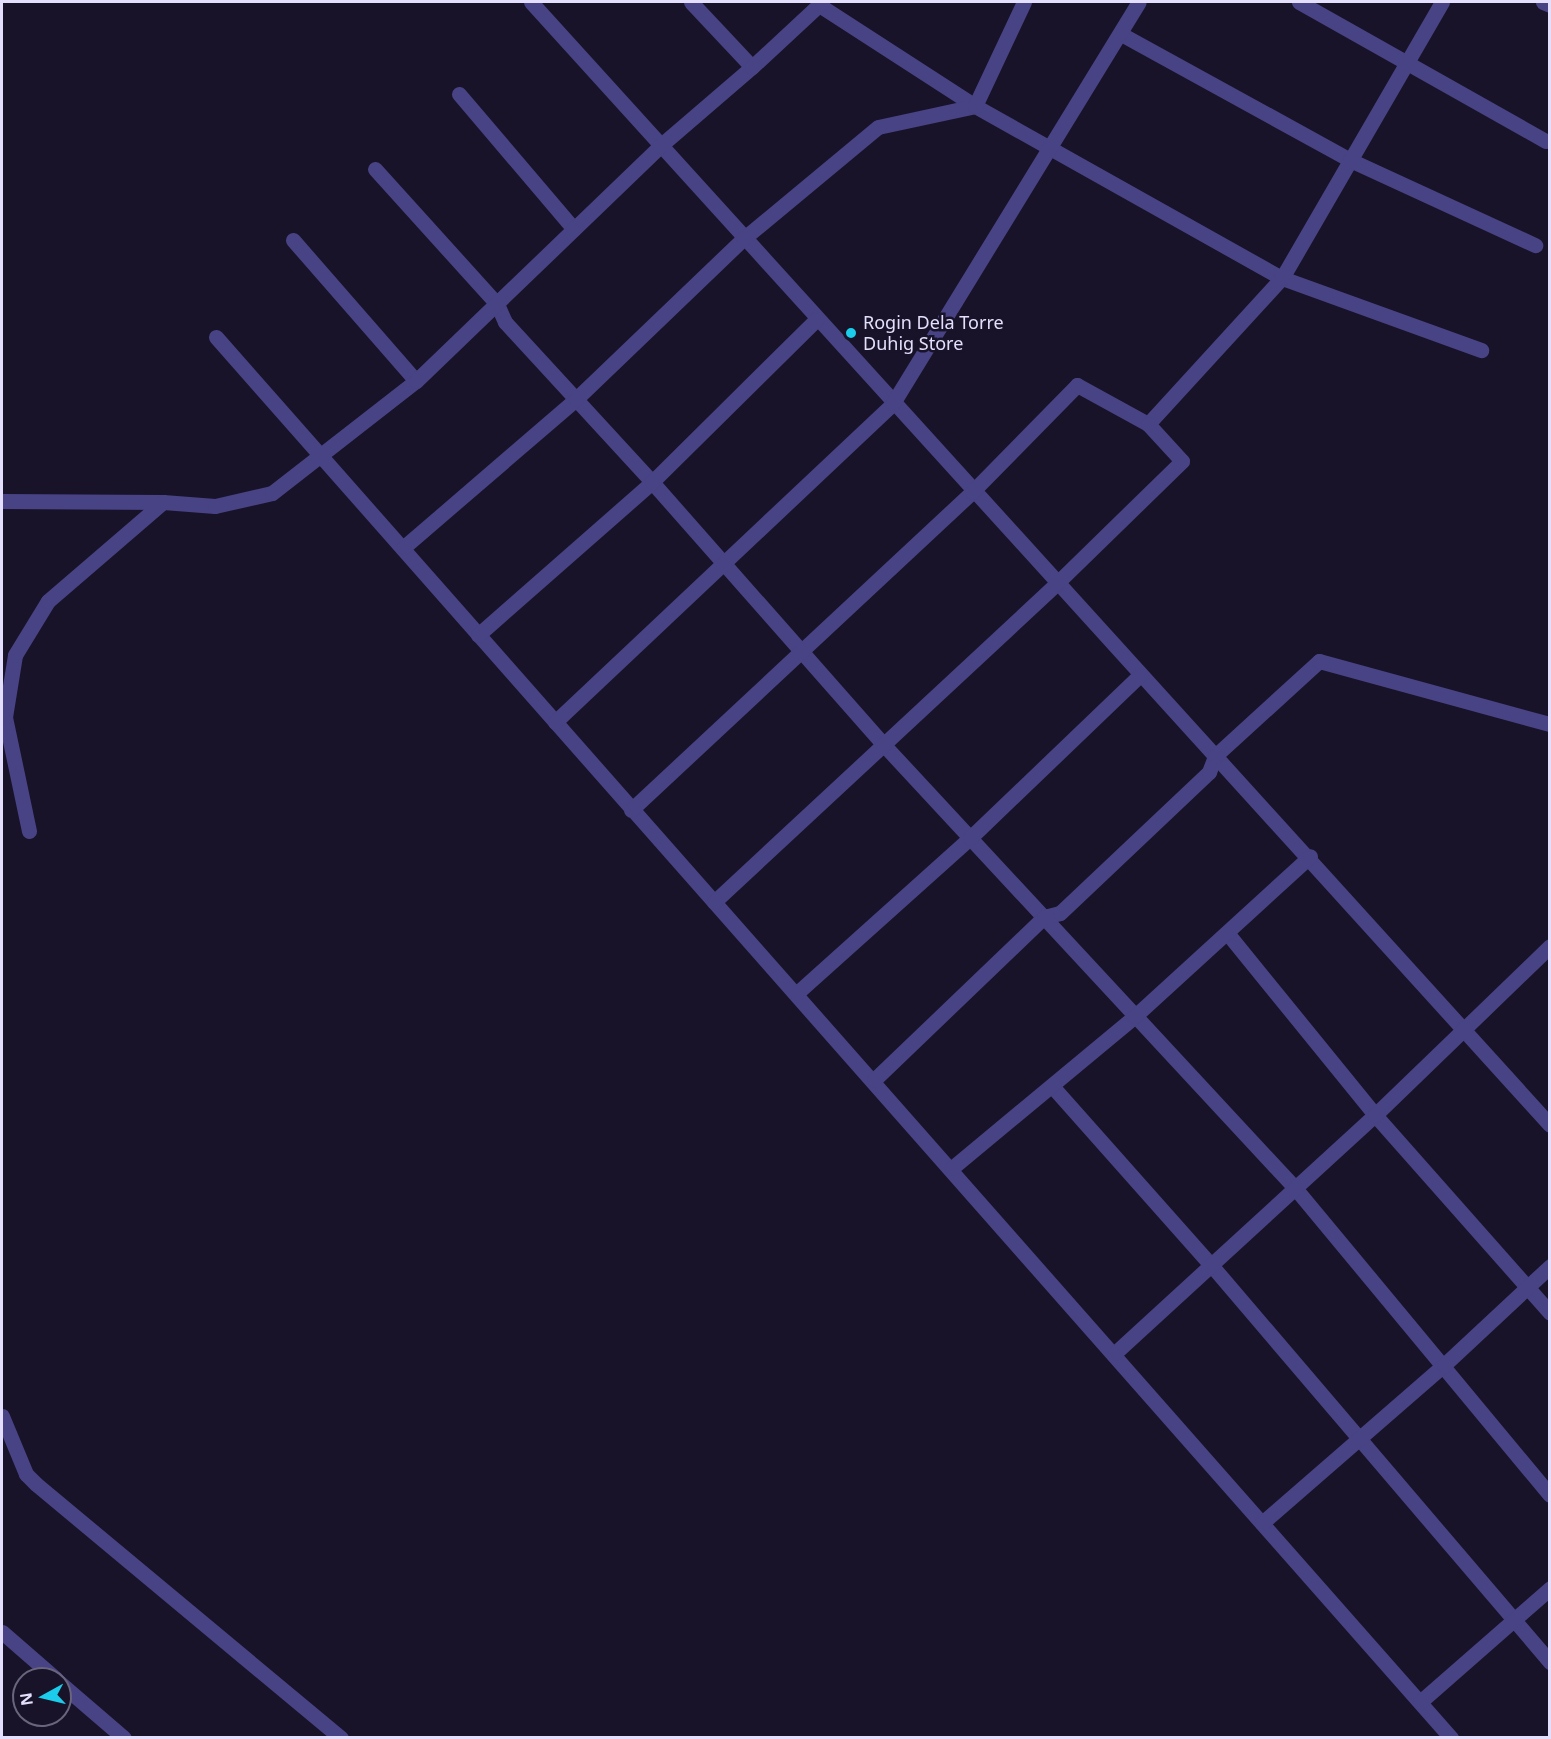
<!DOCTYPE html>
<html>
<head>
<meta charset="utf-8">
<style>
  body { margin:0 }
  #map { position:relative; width:1551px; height:1739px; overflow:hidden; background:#181329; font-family:"Noto Sans",sans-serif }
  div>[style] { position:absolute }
  .minor>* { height:15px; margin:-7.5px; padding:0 7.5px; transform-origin:7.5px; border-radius:7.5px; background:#484384 }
  .dots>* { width:16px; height:16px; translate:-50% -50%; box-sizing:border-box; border:3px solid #181329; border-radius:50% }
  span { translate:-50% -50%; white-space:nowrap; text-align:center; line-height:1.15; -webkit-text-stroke:5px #181329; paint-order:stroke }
  .poi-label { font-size:18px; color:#e3dffc }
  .left { translate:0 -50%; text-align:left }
  .frame { position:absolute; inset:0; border:3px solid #e3dffc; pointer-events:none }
  .north { position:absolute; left:12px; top:1667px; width:60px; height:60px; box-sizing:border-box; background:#181329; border:2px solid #69657d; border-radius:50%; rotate:262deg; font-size:16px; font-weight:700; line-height:24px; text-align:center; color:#e3dffc }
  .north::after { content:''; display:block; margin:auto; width:21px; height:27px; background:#1ccdeb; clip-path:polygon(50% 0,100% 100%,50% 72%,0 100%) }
</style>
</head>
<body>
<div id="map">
  <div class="minor">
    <i style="left:531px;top:2px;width:1516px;rotate:47.78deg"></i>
    <i style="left:691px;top:2px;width:89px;rotate:46.8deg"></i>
    <i style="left:1299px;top:2px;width:283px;rotate:29.4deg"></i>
    <i style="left:1543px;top:2px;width:8px;rotate:23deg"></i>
    <i style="left:819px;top:5px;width:186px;rotate:32.9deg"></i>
    <i style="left:975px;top:106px;width:352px;rotate:29.3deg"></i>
    <i style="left:1282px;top:278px;width:212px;rotate:19.9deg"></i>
    <i style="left:1121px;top:34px;width:261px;rotate:28.8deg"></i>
    <i style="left:1350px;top:160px;width:204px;rotate:24.7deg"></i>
    <i style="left:459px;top:94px;width:177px;rotate:49.6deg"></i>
    <i style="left:375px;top:169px;width:182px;rotate:47.9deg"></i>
    <i style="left:497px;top:304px;width:20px;rotate:66deg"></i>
    <i style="left:505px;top:322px;width:217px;rotate:47.4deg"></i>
    <i style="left:652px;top:482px;width:349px;rotate:48.6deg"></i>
    <i style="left:883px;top:744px;width:606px;rotate:47.14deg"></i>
    <i style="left:1295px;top:1188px;width:399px;rotate:50.3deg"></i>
    <i style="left:293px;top:240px;width:187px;rotate:48.9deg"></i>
    <i style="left:216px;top:337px;width:1868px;rotate:48.6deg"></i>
    <i style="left:2px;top:501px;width:161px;rotate:0.4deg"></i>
    <i style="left:163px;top:502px;width:52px;rotate:4.4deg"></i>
    <i style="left:215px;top:506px;width:58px;rotate:-12.8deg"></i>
    <i style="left:272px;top:493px;width:182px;rotate:-37.9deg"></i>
    <i style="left:416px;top:381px;width:339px;rotate:-43.9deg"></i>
    <i style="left:660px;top:146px;width:121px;rotate:-40.7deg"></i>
    <i style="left:752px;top:67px;width:96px;rotate:-42.9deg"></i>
    <i style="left:404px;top:547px;width:227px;rotate:-40.7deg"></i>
    <i style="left:576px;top:399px;width:231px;rotate:-43.8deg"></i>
    <i style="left:743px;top:239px;width:175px;rotate:-39.7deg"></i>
    <i style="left:878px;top:127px;width:99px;rotate:-12.2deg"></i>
    <i style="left:975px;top:106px;width:115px;rotate:-64.8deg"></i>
    <i style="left:478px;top:635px;width:232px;rotate:-41.3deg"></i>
    <i style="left:652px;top:482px;width:232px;rotate:-44.7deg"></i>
    <i style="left:555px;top:722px;width:465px;rotate:-43.3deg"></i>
    <i style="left:893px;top:403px;width:470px;rotate:-58.5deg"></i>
    <i style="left:631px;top:810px;width:466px;rotate:-43deg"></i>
    <i style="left:972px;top:492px;width:150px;rotate:-45.5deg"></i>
    <i style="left:1077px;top:385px;width:81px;rotate:28.8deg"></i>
    <i style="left:1148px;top:424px;width:198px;rotate:-47.5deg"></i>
    <i style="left:1282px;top:278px;width:319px;rotate:-59.9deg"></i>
    <i style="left:29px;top:831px;width:116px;rotate:-101.9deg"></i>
    <i style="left:5px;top:717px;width:63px;rotate:-80.8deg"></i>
    <i style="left:15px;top:655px;width:63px;rotate:-58.6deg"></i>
    <i style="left:48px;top:601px;width:152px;rotate:-40.7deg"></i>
    <i style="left:714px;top:902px;width:467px;rotate:-42.9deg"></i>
    <i style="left:1056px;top:584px;width:176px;rotate:-44.3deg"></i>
    <i style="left:1182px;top:461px;width:50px;rotate:-132.6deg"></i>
    <i style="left:1228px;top:934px;width:233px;rotate:50.9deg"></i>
    <i style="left:1375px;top:1115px;width:264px;rotate:48.5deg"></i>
    <i style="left:797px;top:993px;width:232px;rotate:-41.9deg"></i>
    <i style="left:970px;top:838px;width:236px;rotate:-43.8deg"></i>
    <i style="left:874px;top:1080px;width:236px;rotate:-43.8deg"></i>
    <i style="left:1044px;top:917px;width:16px;rotate:-14deg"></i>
    <i style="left:1060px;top:913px;width:205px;rotate:-43.4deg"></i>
    <i style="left:1209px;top:772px;width:17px;rotate:-69deg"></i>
    <i style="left:1215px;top:756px;width:141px;rotate:-42.4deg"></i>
    <i style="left:1319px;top:661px;width:239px;rotate:15.3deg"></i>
    <i style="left:1052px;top:1086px;width:241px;rotate:48.4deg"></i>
    <i style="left:1212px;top:1266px;width:521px;rotate:49.52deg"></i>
    <i style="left:952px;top:1168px;width:238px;rotate:-39.7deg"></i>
    <i style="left:1135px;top:1016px;width:237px;rotate:-42.4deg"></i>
    <i style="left:1115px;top:1353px;width:352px;rotate:-42.5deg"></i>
    <i style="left:1375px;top:1115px;width:243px;rotate:-44deg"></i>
    <i style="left:2px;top:1416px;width:63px;rotate:67.5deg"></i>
    <i style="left:26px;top:1474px;width:14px;rotate:45deg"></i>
    <i style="left:36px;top:1484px;width:397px;rotate:39.8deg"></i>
    <i style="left:1262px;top:1523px;width:241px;rotate:-41deg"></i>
    <i style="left:1444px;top:1365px;width:145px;rotate:-43deg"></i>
    <i style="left:2px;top:1632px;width:72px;rotate:41deg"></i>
    <i style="left:60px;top:1683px;width:84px;rotate:40.7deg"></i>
    <i style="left:1420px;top:1702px;width:173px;rotate:-41.2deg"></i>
  </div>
  <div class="dots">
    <i style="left:851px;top:333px;background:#1ccdeb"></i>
  </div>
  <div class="poi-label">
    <span class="left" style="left:863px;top:333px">Rogin Dela Torre<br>Duhig Store</span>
  </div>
  <div class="frame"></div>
  <div class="north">N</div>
</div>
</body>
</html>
